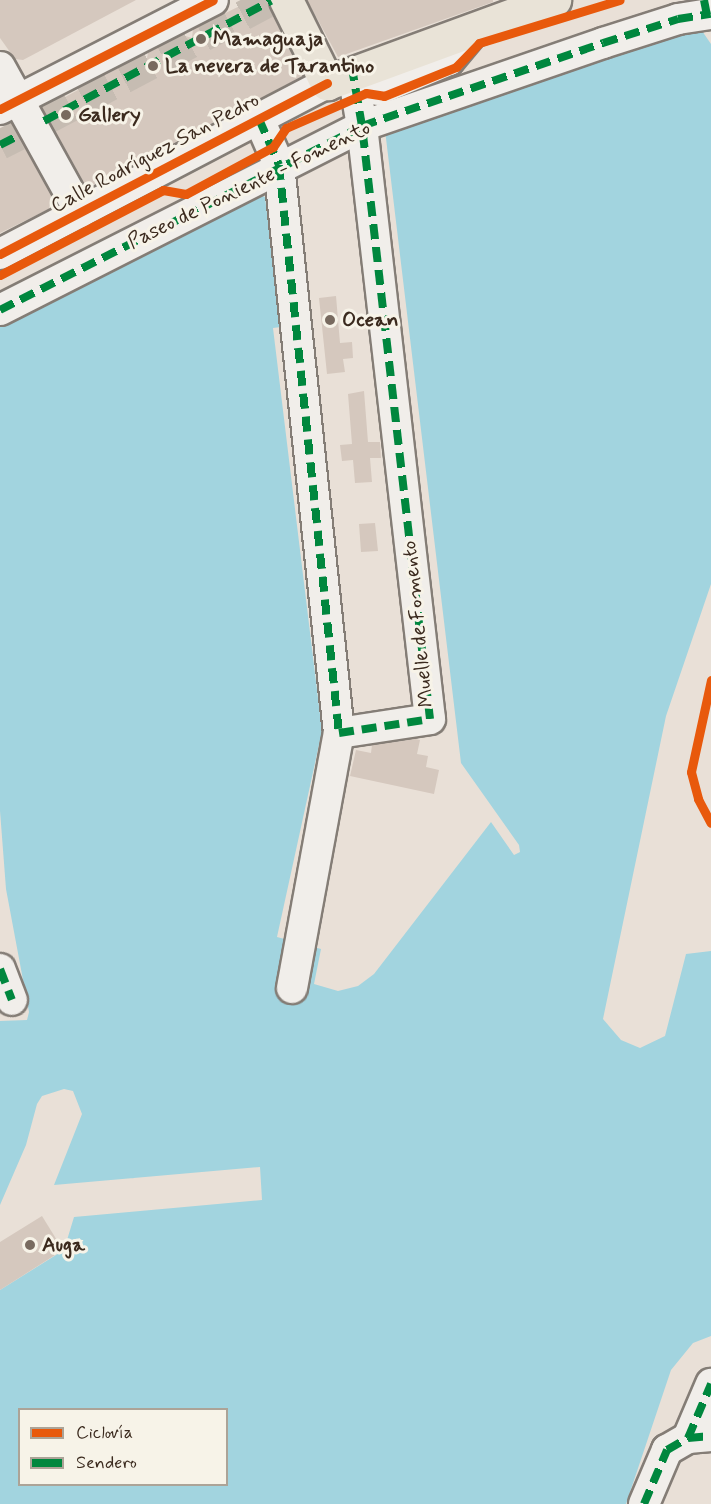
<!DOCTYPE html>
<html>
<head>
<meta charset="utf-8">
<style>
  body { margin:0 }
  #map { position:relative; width:711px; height:1504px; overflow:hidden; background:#e9e0d7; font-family:Mynerve,sans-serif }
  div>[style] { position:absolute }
  .water>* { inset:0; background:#a2d4df }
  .building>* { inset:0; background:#d5c8be }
  .minor-tunnel>* { height:30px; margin-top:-15px; transform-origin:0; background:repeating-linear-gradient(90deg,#c6bcb2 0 30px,transparent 0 45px) }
  .roads { filter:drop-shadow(2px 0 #847d76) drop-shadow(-2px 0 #847d76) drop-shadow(0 2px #847d76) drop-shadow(0 -2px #847d76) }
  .minor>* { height:30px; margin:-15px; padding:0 15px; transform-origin:15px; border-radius:15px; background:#f1eeea }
  .major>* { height:33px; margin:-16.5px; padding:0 16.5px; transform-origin:16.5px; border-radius:16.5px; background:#e9e3d7 }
  .quiet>* { height:8px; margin-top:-4px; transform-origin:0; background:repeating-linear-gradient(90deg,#00873e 0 15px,transparent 0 23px) }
  .cycleway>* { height:9px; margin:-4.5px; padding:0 4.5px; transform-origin:4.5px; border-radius:4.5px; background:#e8590c }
  .dots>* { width:16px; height:16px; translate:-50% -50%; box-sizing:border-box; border:3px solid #f7f3e8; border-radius:50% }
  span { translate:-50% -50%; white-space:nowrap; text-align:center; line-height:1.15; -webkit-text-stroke:6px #f7f3e8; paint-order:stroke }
  .poi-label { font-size:21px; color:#3b2a1e; font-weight:700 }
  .left { translate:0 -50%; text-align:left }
  .street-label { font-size:21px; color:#3b2a1e }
  .legend { position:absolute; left:18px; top:1408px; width:210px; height:78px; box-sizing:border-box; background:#f7f3e8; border:2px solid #aca397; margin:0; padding:8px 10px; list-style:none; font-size:18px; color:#3b2a1e }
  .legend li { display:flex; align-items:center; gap:12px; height:30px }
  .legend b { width:30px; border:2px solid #aca397 }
</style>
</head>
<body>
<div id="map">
  <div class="water">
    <i style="clip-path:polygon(evenodd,698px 25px,711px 44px,711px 584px,666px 716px,603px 1019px,621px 1040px,640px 1048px,665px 1036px,686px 954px,711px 951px,711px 1336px,693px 1343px,671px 1370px,626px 1504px,0 1504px,0 1290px,64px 1250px,74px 1217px,262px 1200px,260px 1167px,54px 1185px,82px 1114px,73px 1091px,64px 1089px,42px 1096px,37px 1104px,26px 1145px,0 1205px,0 1021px,27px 1020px,29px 1012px,6px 889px,0 811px,0 322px,249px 190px,265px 197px,281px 327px,273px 328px,322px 731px,277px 937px,321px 949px,314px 984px,338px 991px,358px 986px,374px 974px,491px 822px,514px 855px,520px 852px,519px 845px,461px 763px,385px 130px,698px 25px,20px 1410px,226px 1410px,226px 1484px,20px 1484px,20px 1410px)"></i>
  </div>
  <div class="building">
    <i style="clip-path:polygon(0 0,136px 0,23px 60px,15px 59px,0 38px)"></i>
    <i style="clip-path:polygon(252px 0,267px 0,303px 76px,87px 188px,43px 109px,135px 59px,146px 63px,148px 53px,182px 35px,192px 38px,193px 29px)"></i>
    <i style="clip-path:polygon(307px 0,493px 0,493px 2px,338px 57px)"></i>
    <i style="clip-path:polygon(14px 128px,51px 196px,49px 209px,0 233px,0 135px)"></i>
    <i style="clip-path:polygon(336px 296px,340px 343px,352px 342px,353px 358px,343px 359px,345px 372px,327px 374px,319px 298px)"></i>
    <i style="clip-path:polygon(364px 391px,368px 442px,380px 442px,381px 458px,370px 458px,372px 482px,355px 483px,353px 460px,342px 461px,340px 445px,352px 444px,348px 394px)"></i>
    <i style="clip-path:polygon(375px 523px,378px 551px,361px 552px,359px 524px)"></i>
    <i style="clip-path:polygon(415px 739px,420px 740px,417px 754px,428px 756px,426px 767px,439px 770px,434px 794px,350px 776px,356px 750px,371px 753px,372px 745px)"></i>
    <i style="clip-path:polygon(42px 1216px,63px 1250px,0 1290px,0 1242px)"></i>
  </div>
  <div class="minor-tunnel">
    <i style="left:44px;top:121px;width:257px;rotate:-27.9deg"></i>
    <i style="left:0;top:145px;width:20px;rotate:-27deg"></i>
  </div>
  <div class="roads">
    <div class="minor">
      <i style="left:0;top:67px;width:166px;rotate:61.1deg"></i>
      <i style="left:378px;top:90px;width:77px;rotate:-22.9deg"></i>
      <i style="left:449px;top:60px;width:38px;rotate:-50deg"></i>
      <i style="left:0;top:109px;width:239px;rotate:-27.1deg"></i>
      <i style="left:259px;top:119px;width:50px;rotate:66.5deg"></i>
      <i style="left:279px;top:165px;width:571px;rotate:83.97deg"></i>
      <i style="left:339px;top:733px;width:92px;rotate:-8.7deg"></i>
      <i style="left:430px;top:719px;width:597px;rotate:-96.54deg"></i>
      <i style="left:362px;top:126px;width:53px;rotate:-99.8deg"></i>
      <i style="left:0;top:254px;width:369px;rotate:-27.6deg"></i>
      <i style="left:0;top:310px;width:406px;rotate:-26.9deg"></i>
      <i style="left:362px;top:126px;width:255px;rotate:-19deg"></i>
      <i style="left:603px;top:43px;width:79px;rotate:-17.7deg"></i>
      <i style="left:678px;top:19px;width:33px;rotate:-9deg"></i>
      <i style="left:0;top:969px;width:33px;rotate:69deg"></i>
      <i style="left:292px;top:988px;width:259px;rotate:-79.6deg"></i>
      <i style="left:688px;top:1438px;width:59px;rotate:-66.9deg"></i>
      <i style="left:644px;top:1504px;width:59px;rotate:-66.9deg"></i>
      <i style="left:667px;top:1450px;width:24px;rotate:-30deg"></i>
      <i style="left:688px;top:1438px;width:23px;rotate:-5deg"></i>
    </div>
    <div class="major">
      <i style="left:286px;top:0;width:93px;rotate:63.7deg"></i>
      <i style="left:327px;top:83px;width:242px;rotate:-20.1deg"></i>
    </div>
  </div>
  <div class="quiet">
    <i style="left:704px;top:0;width:15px;rotate:79deg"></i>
    <i style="left:259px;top:119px;width:50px;rotate:66.5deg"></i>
    <i style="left:279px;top:165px;width:571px;rotate:83.97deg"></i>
    <i style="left:339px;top:733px;width:92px;rotate:-8.7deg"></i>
    <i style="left:430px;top:719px;width:597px;rotate:-96.54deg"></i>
    <i style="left:362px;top:126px;width:53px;rotate:-99.8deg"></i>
    <i style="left:44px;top:121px;width:257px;rotate:-27.9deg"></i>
    <i style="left:0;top:145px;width:20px;rotate:-27deg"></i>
    <i style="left:0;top:310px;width:406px;rotate:-26.9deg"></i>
    <i style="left:362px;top:126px;width:255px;rotate:-19deg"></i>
    <i style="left:603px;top:43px;width:79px;rotate:-17.7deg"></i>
    <i style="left:678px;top:19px;width:33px;rotate:-9deg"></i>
    <i style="left:0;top:969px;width:33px;rotate:69deg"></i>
    <i style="left:688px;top:1438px;width:59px;rotate:-66.9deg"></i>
    <i style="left:644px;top:1504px;width:59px;rotate:-66.9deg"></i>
    <i style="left:667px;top:1450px;width:24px;rotate:-30deg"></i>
    <i style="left:688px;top:1438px;width:23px;rotate:-5deg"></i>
  </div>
  <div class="cycleway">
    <i style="left:0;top:109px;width:239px;rotate:-27.1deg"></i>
    <i style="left:0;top:254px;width:369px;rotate:-27.6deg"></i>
    <i style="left:0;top:275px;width:184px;rotate:-27.5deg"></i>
    <i style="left:163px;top:190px;width:23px;rotate:10deg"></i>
    <i style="left:186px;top:194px;width:99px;rotate:-28.4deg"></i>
    <i style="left:273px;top:147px;width:23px;rotate:-56deg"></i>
    <i style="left:286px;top:128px;width:87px;rotate:-23.6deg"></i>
    <i style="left:366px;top:93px;width:18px;rotate:9deg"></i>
    <i style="left:384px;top:96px;width:78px;rotate:-21.9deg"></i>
    <i style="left:456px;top:67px;width:33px;rotate:-46deg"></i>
    <i style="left:479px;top:43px;width:147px;rotate:-17deg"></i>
    <i style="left:711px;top:680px;width:94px;rotate:102.3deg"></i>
    <i style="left:691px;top:772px;width:28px;rotate:75deg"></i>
    <i style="left:698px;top:799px;width:27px;rotate:62deg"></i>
  </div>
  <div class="dots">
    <i style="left:201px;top:39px;background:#786a5f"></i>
    <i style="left:153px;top:66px;background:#786a5f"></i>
    <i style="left:66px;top:115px;background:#786a5f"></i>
    <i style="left:330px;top:320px;background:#786a5f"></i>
    <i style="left:30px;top:1245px;background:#786a5f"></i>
  </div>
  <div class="poi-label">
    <span class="left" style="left:213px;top:39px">Mamaguaja</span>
    <span class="left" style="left:165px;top:66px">La nevera de Tarantino</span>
    <span class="left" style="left:78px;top:115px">Gallery</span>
    <span class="left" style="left:342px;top:320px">Ocean</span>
    <span class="left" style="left:42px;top:1245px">Auga</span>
  </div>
  <div class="street-label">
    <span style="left:155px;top:153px;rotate:-28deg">Calle Rodríguez San Pedro</span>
    <span style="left:249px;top:185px;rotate:-26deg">Paseo de Poniente - Fomento</span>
    <span style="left:418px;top:624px;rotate:-96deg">Muelle de Fomento</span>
  </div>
  <ul class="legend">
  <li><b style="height:8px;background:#e8590c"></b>Ciclovía</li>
  <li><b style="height:8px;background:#00873e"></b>Sendero</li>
  </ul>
</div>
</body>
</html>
